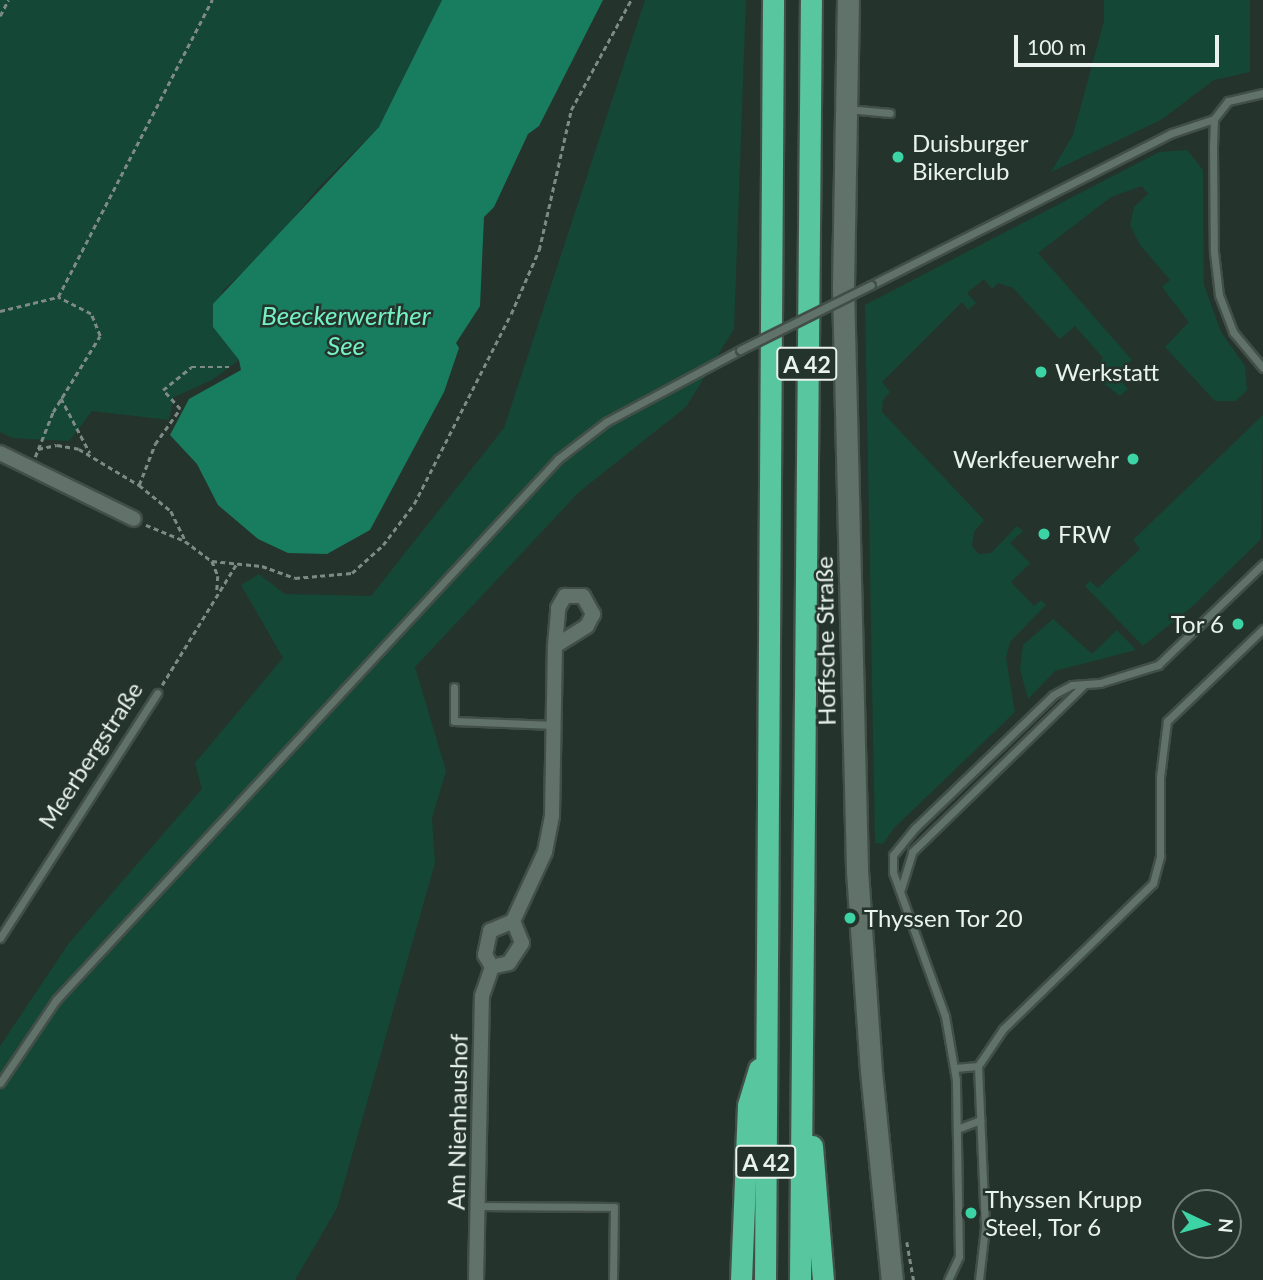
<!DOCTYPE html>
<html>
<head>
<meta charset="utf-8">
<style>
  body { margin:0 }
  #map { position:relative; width:1263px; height:1280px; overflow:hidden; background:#25332d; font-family:Lato,sans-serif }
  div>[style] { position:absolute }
  .green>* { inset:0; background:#144736 }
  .water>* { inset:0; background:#187d5f }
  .path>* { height:2.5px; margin-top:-1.25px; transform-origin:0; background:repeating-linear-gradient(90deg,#7e8a85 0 5px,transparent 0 8.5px) }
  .roads { filter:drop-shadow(2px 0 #424f49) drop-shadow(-2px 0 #424f49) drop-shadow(0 2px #424f49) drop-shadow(0 -2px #424f49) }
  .lane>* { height:7px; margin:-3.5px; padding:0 3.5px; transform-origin:3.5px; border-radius:3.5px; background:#61726a }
  .street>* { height:14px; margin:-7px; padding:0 7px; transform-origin:7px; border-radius:7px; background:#61726a }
  .secondary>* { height:21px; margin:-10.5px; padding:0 10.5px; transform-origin:10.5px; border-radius:10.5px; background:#61726a }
  .highway>* { height:21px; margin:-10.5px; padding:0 10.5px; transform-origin:10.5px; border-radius:10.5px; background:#58c69e }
  .bridges { filter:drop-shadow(2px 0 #424f49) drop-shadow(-2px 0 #424f49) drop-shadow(0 2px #424f49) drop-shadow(0 -2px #424f49) }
  .lane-bridge>* { height:7px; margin:-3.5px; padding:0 3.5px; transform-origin:3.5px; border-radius:3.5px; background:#61726a }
  .dots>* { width:19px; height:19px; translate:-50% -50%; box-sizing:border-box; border:4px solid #25332d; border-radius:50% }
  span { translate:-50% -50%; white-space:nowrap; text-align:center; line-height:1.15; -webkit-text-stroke:5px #25332d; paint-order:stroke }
  .shield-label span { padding:2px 5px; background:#25332d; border:2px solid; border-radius:5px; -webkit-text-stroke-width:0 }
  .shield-label { font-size:23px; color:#e9f2ee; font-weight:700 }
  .poi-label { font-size:24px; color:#e9f2ee }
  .left { translate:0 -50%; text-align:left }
  .right { translate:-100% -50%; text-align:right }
  .street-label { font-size:24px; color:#e9f2ee }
  .water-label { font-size:26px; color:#74f2c4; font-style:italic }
  .north { position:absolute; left:1172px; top:1189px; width:70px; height:70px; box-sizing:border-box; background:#25332d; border:2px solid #737f7a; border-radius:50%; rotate:95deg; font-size:19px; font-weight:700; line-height:28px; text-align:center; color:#e9f2ee }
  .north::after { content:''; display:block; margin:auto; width:24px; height:32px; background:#3cd4a4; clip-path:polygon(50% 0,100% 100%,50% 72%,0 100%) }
  .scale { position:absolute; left:1014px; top:35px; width:205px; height:32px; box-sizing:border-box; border:4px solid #e9f2ee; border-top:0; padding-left:9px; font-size:21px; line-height:24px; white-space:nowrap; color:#e9f2ee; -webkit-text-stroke:5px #25332d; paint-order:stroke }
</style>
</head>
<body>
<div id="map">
  <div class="green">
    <i style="clip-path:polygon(0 0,442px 0,379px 127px,319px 187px,260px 258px,223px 290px,213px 327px,239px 360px,212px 380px,174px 397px,169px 420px,92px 411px,69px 441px,12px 438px,0 432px)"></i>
    <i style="clip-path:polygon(645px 0,746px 0,734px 329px,686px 407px,579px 492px,415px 667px,446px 771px,432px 818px,435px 863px,337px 1208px,295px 1280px,0 1280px,0 1046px,69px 943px,202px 789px,195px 763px,283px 658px,241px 585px,259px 574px,285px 594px,371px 596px,504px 428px)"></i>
    <i style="clip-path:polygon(1104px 0,1250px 0,1250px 72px,1214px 80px,1161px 120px,1051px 172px,1073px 135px,1104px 21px)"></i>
    <i style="clip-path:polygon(1187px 150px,1203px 170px,1204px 285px,1221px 332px,1245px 366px,1247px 390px,1236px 401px,1215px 401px,1165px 347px,1189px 322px,1162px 287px,1170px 280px,1140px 245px,1130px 225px,1134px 207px,1148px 194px,1142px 186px,1111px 197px,1038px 253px,1132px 360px,1116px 375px,1128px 389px,1120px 396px,1103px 383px,1101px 375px,1107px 370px,1100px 361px,1103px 358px,1075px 326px,1060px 339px,1013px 288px,998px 283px,992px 289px,984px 279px,967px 293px,976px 303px,968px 310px,962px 302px,882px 382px,890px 392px,883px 400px,882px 412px,984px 520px,974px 532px,972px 546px,979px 554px,991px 553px,1017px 526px,1023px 531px,1010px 543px,1030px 563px,1011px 582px,1034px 606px,1041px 600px,1046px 605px,1010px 642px,1006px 658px,1015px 712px,894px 828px,883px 844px,875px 843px,865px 305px,1159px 152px)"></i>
    <i style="clip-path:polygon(1263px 415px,1261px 539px,1194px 605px,1143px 646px,1085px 586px,1090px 581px,1098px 588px,1140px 549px,1133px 540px)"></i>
    <i style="clip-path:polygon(1053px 619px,1092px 654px,1117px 630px,1136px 650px,1055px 671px,1028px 699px,1020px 669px,1023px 645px)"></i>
  </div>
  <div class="water">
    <i style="clip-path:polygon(442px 0,603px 0,539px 126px,528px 134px,494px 207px,484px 217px,480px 306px,456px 343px,459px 348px,444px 392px,370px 530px,327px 554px,288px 553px,258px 539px,218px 505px,197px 464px,170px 435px,189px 399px,241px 370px,239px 360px,213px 327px,213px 304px,379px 127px)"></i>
  </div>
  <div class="path">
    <i style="left:0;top:16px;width:18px;rotate:-63deg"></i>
    <i style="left:0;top:311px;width:60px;rotate:-13.6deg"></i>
    <i style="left:58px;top:297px;width:335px;rotate:-62.6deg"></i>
    <i style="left:61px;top:398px;width:62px;rotate:62.2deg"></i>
    <i style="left:38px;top:449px;width:19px;rotate:-12deg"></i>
    <i style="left:57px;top:445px;width:22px;rotate:10deg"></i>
    <i style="left:79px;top:449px;width:70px;rotate:31deg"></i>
    <i style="left:139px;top:485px;width:41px;rotate:39.1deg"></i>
    <i style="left:171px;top:511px;width:32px;rotate:64deg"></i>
    <i style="left:35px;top:457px;width:48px;rotate:-68.2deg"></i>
    <i style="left:53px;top:412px;width:89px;rotate:-58.3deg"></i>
    <i style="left:100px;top:336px;width:24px;rotate:-112deg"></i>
    <i style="left:91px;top:314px;width:37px;rotate:-153deg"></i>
    <i style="left:139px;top:485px;width:44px;rotate:-68.7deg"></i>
    <i style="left:155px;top:444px;width:43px;rotate:-54.5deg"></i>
    <i style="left:180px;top:409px;width:25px;rotate:-132deg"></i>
    <i style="left:163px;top:390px;width:36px;rotate:-39deg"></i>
    <i style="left:191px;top:367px;width:38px"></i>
    <i style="left:146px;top:525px;width:42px;rotate:22.3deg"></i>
    <i style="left:185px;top:541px;width:34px;rotate:37deg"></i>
    <i style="left:212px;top:561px;width:50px;rotate:5.7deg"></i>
    <i style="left:262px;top:566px;width:35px;rotate:20deg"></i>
    <i style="left:295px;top:578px;width:57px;rotate:-5deg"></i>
    <i style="left:352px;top:573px;width:42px;rotate:-42.1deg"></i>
    <i style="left:383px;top:545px;width:51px;rotate:-52.9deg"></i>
    <i style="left:414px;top:504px;width:213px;rotate:-63deg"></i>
    <i style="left:511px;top:314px;width:70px;rotate:-66.4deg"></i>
    <i style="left:539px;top:250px;width:144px;rotate:-77.1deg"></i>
    <i style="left:571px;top:110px;width:125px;rotate:-61.4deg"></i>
    <i style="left:212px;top:561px;width:16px;rotate:68deg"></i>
    <i style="left:218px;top:576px;width:15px;rotate:94deg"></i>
    <i style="left:162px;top:685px;width:143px;rotate:-58.4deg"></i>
    <i style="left:907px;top:1242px;width:39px;rotate:80deg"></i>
  </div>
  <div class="roads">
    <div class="lane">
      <i style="left:1263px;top:93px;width:36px;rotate:167deg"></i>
      <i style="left:1228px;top:101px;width:23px;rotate:128deg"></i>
      <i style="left:1214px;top:119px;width:28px;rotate:92deg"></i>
      <i style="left:1213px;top:147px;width:105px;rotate:89.5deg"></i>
      <i style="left:1214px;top:252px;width:43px;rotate:83.4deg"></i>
      <i style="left:1219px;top:295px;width:40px;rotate:69deg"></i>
      <i style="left:1233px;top:332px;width:47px;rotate:50.2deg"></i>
      <i style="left:848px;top:109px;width:42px;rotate:5.4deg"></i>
      <i style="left:871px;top:285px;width:337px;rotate:-26.8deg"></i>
      <i style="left:1172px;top:133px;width:44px;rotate:-18.4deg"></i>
      <i style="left:454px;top:687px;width:34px;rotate:90deg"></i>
      <i style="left:454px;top:721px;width:100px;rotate:2.3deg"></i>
      <i style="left:901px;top:889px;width:39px;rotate:-73deg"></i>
      <i style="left:912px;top:852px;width:240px;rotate:-44.2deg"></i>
      <i style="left:0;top:938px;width:291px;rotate:-57.3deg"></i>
      <i style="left:955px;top:1068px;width:23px;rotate:-5deg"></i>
      <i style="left:0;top:1083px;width:100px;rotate:-56deg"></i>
      <i style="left:56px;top:1000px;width:738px;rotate:-47.14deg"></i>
      <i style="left:558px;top:459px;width:61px;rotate:-37.6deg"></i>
      <i style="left:606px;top:422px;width:152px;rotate:-28.2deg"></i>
      <i style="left:957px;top:1129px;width:25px;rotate:-21deg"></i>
      <i style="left:478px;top:1206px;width:136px;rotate:0.4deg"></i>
      <i style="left:614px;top:1207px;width:73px;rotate:90.8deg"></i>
      <i style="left:948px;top:1280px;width:26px;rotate:-65deg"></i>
      <i style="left:959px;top:1256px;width:176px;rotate:-91deg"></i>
      <i style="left:956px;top:1080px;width:65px;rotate:-99.8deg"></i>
      <i style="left:945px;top:1016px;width:153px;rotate:-109.9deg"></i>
      <i style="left:893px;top:872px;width:17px;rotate:-90deg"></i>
      <i style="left:893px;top:855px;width:35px;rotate:-51deg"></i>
      <i style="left:915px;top:828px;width:192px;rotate:-43.9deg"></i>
      <i style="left:1053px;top:695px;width:21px;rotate:-28deg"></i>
      <i style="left:1072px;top:685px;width:28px;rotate:-4deg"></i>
      <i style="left:1100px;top:683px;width:61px;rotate:-17.2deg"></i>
      <i style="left:1158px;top:665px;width:146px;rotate:-43.9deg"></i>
      <i style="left:979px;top:1280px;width:53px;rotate:-83.5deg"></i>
      <i style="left:985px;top:1227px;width:161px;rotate:-92.5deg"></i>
      <i style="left:978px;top:1066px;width:45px;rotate:-56deg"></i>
      <i style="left:1003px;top:1029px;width:209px;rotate:-44.2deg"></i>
      <i style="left:1153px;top:883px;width:28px;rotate:-75deg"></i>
      <i style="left:1160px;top:856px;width:79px;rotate:-90deg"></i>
      <i style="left:1160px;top:777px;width:56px;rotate:-82.9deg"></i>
      <i style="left:1167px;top:721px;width:133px;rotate:-43.8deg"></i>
    </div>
    <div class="street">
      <i style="left:0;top:453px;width:149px;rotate:26.2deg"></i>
      <i style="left:492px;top:967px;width:14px;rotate:-120deg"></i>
      <i style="left:485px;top:955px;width:25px;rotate:-78deg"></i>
      <i style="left:490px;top:931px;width:25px;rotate:-23deg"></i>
      <i style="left:476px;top:1280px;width:284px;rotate:-88.8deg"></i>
      <i style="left:482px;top:996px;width:31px;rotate:-71deg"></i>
      <i style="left:492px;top:967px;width:17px;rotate:-13deg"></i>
      <i style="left:509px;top:963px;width:24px;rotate:-57deg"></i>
      <i style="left:522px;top:943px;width:24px;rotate:-112deg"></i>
      <i style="left:513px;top:921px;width:76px;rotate:-65.1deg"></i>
      <i style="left:545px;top:852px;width:37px;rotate:-79deg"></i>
      <i style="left:552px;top:816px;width:170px;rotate:-89deg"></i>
      <i style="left:555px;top:646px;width:38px;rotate:-85deg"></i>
      <i style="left:558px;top:608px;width:14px;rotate:-60deg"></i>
      <i style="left:565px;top:596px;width:18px"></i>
      <i style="left:583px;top:596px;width:21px;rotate:61deg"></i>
      <i style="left:593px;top:614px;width:13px;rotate:117deg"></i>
      <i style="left:587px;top:626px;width:38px;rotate:148deg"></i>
    </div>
    <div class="secondary">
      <i style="left:848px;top:0;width:288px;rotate:91deg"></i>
      <i style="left:843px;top:288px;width:583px;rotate:88.62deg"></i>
      <i style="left:857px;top:871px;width:200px;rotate:86deg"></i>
      <i style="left:871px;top:1071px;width:210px;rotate:84.3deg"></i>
    </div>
    <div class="highway">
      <i style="left:812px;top:1146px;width:134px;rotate:85.3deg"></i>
      <i style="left:741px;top:1280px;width:175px;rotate:-87.7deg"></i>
      <i style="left:748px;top:1105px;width:38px;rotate:-73deg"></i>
      <i style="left:765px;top:1280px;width:1280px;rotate:-89.64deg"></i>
      <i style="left:800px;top:1280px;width:1280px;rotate:-89.51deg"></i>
    </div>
  </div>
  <div class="bridges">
    <div class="lane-bridge">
      <i style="left:740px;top:350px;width:146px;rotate:-26.4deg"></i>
    </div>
  </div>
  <div class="dots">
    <i style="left:898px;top:157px;background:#3cd4a4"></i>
    <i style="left:1041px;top:372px;background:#3cd4a4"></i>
    <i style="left:1133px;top:459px;background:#3cd4a4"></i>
    <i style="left:1044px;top:534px;background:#3cd4a4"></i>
    <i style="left:1238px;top:624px;background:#3cd4a4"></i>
    <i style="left:850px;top:918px;background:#3cd4a4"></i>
    <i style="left:971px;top:1213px;background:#3cd4a4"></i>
  </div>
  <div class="shield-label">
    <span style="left:807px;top:364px">A 42</span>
    <span style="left:766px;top:1162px">A 42</span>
  </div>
  <div class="poi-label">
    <span class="left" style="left:912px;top:157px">Duisburger<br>Bikerclub</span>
    <span class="left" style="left:1055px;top:372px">Werkstatt</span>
    <span class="right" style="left:1119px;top:459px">Werkfeuerwehr</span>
    <span class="left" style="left:1058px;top:534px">FRW</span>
    <span class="right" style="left:1224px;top:624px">Tor 6</span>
    <span class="left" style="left:864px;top:918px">Thyssen Tor 20</span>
    <span class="left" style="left:985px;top:1213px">Thyssen Krupp<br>Steel, Tor 6</span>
  </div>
  <div class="street-label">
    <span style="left:825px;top:641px;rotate:-91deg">Hoffsche Straße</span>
    <span style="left:90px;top:755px;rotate:-57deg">Meerbergstraße</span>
    <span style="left:457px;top:1122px;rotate:-89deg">Am Nienhaushof</span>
  </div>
  <div class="water-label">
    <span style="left:346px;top:331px">Beeckerwerther<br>See</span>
  </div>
  <div class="north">N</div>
  <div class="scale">100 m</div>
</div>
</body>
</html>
